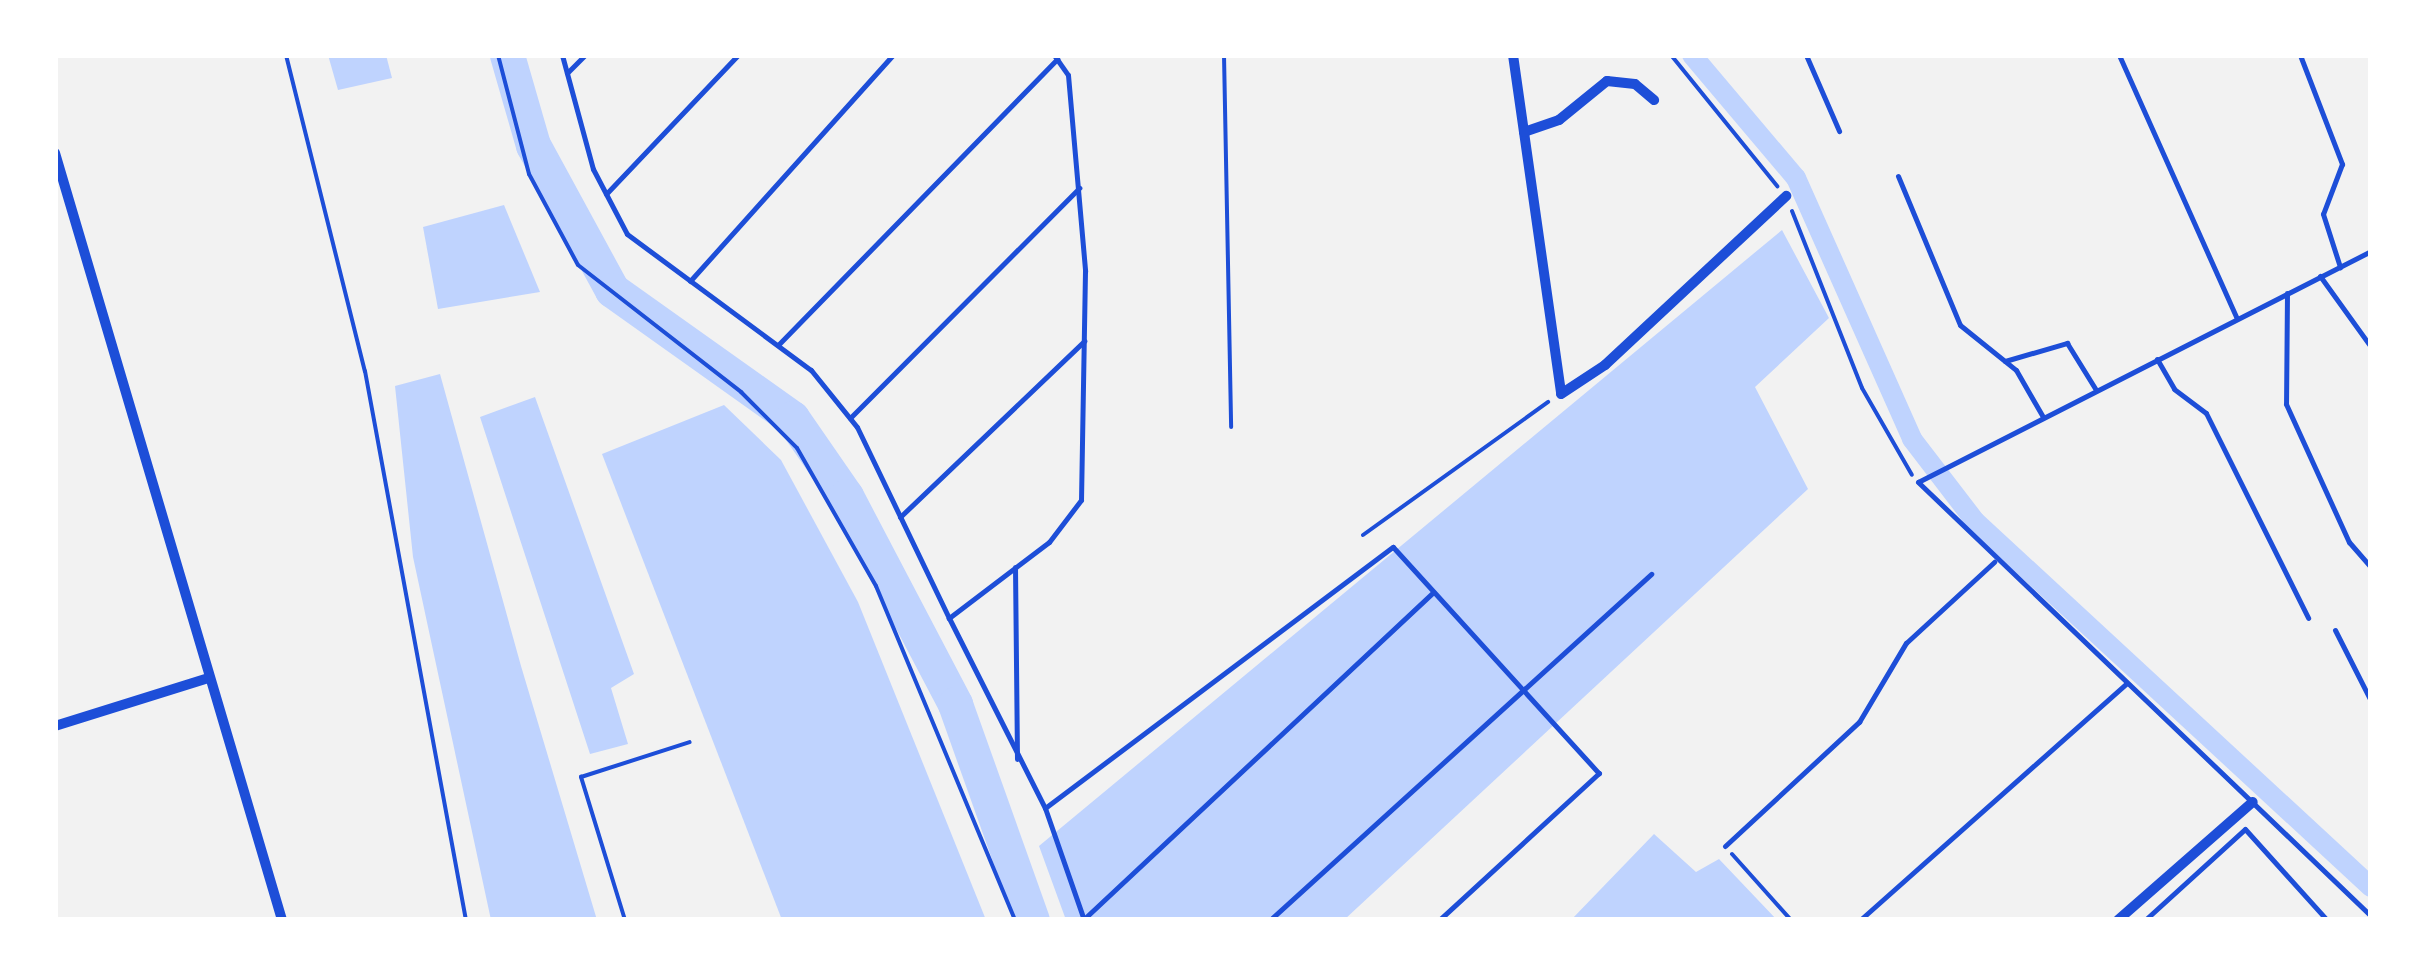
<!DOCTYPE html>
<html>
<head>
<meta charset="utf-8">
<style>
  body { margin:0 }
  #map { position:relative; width:2426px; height:975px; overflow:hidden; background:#f2f2f2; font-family:"Fira Sans",sans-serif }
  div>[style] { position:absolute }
  .water>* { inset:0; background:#bfd3fe }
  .canal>* { height:20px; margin:-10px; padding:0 10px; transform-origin:10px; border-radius:10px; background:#bfd3fe }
  .river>* { height:35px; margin:-17.5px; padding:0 17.5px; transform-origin:17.5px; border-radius:17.5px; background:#bfd3fe }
  .path>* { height:4px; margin:-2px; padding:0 2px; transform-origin:2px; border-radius:2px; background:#1d4ed8 }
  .service>* { height:5px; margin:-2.5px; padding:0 2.5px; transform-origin:2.5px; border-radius:2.5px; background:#1d4ed8 }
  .minor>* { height:10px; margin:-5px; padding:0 5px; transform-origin:5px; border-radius:5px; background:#1d4ed8 }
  span { translate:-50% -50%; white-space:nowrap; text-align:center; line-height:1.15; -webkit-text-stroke:8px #fff; paint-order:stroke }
  .frame { position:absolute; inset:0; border:58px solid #fff; pointer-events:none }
</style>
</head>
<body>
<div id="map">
  <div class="water">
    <i style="clip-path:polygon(328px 55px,386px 55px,392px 78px,338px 90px)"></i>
    <i style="clip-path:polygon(504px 205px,540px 292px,438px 309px,423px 227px)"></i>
    <i style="clip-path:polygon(1782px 230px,1829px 318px,1755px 387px,1808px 489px,1344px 920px,1066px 920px,1039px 846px)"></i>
    <i style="clip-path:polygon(440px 374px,521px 666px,597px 920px,491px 920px,413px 557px,395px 386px)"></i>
    <i style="clip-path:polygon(535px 397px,634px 674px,611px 688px,628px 744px,590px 754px,480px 417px)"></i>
    <i style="clip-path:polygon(724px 405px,781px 460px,858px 602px,986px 920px,782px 920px,602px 454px)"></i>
    <i style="clip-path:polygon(1654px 834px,1696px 872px,1719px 859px,1777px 920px,1571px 920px)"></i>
  </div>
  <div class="canal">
    <i style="left:1692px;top:55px;width:161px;rotate:49.8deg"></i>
    <i style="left:1796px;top:178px;width:286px;rotate:66deg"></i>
    <i style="left:1912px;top:439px;width:103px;rotate:52.5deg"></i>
    <i style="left:1975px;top:521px;width:539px;rotate:42.75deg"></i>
  </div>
  <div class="river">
    <i style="left:507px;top:55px;width:94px;rotate:73.9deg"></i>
    <i style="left:533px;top:145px;width:165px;rotate:61.4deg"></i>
    <i style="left:612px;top:290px;width:221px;rotate:35.4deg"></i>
    <i style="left:792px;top:418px;width:95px;rotate:55.3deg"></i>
    <i style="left:846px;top:496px;width:235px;rotate:62.3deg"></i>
    <i style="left:955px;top:704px;width:229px;rotate:70.4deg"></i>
  </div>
  <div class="path">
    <i style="left:286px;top:55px;width:326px;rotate:76deg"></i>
    <i style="left:365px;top:371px;width:558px;rotate:79.58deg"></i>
    <i style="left:498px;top:55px;width:123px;rotate:75.4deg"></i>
    <i style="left:529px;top:174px;width:103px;rotate:61.7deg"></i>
    <i style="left:578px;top:265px;width:207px;rotate:37.9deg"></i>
    <i style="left:741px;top:392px;width:79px;rotate:45deg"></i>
    <i style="left:797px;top:448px;width:159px;rotate:60.2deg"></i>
    <i style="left:876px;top:586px;width:362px;rotate:67.4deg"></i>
    <i style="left:1224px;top:55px;width:372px;rotate:88.9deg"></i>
    <i style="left:1671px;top:55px;width:169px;rotate:51deg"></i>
    <i style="left:1792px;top:211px;width:190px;rotate:68.4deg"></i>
    <i style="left:1862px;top:388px;width:100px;rotate:60.1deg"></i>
    <i style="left:1363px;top:535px;width:228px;rotate:-35.7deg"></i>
    <i style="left:1732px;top:854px;width:89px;rotate:48.2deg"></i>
    <i style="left:625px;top:920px;width:150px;rotate:-107.1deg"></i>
    <i style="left:581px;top:777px;width:114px;rotate:-17.8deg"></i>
  </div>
  <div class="service">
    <i style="left:562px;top:55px;width:118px;rotate:74.8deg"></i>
    <i style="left:593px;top:169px;width:73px;rotate:62.4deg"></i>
    <i style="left:627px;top:234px;width:229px;rotate:36.5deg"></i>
    <i style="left:811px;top:370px;width:73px;rotate:51.1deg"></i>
    <i style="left:857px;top:427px;width:212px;rotate:64.3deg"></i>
    <i style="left:1054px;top:55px;width:24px;rotate:55deg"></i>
    <i style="left:1068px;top:75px;width:197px;rotate:85deg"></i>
    <i style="left:1085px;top:271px;width:229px;rotate:91deg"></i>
    <i style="left:1081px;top:500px;width:53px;rotate:127.3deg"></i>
    <i style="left:1049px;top:542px;width:126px;rotate:142.8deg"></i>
    <i style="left:949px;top:618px;width:213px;rotate:63.2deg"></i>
    <i style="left:1045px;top:808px;width:119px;rotate:70.8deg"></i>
    <i style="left:1806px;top:55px;width:83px;rotate:66.5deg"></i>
    <i style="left:2119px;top:55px;width:289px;rotate:65.9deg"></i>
    <i style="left:2300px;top:55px;width:117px;rotate:68.9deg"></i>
    <i style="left:2342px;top:164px;width:53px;rotate:110.8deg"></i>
    <i style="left:2323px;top:214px;width:56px;rotate:72.2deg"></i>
    <i style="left:567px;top:73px;width:25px;rotate:-45deg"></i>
    <i style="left:1898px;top:176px;width:161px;rotate:67.4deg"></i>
    <i style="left:1960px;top:325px;width:72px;rotate:38.8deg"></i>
    <i style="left:2016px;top:370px;width:54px;rotate:60.1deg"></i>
    <i style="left:606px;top:194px;width:192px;rotate:-46.5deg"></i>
    <i style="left:2371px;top:251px;width:508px;rotate:152.98deg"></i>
    <i style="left:1918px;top:482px;width:627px;rotate:43.77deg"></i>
    <i style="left:2320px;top:276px;width:87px;rotate:54.3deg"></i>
    <i style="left:690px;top:281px;width:304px;rotate:-48.1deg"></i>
    <i style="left:2287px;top:293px;width:111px;rotate:90.5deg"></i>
    <i style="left:2286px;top:404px;width:152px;rotate:65.5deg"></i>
    <i style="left:2349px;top:542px;width:33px;rotate:49deg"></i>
    <i style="left:778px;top:345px;width:400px;rotate:-45.7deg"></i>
    <i style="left:2157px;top:359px;width:34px;rotate:60deg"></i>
    <i style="left:2174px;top:389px;width:40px;rotate:37deg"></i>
    <i style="left:2206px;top:413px;width:229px;rotate:63.5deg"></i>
    <i style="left:2005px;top:361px;width:65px;rotate:-16.2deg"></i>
    <i style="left:2067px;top:343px;width:55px;rotate:58.3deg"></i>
    <i style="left:850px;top:418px;width:325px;rotate:-45.1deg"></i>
    <i style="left:900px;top:517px;width:255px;rotate:-43.7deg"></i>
    <i style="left:1015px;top:567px;width:192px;rotate:89.4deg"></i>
    <i style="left:2335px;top:630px;width:80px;rotate:63.1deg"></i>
    <i style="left:1045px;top:808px;width:435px;rotate:-36.9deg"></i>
    <i style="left:1393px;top:547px;width:306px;rotate:47.7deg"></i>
    <i style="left:1599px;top:773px;width:217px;rotate:137.4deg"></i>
    <i style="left:1725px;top:846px;width:183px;rotate:-42.8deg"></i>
    <i style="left:1859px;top:722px;width:92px;rotate:-59.3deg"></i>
    <i style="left:1906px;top:643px;width:120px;rotate:-42.6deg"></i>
    <i style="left:1085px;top:918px;width:477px;rotate:-43.1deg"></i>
    <i style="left:1270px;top:920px;width:515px;rotate:-42.24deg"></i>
    <i style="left:1860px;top:920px;width:356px;rotate:-41.6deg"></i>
    <i style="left:2145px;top:920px;width:135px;rotate:-42.3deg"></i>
    <i style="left:2245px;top:829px;width:122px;rotate:48deg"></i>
  </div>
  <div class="minor">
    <i style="left:1513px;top:55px;width:342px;rotate:81.9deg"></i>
    <i style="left:1561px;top:394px;width:53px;rotate:-33.4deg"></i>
    <i style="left:1605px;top:365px;width:248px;rotate:-43deg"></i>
    <i style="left:1524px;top:132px;width:37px;rotate:-19deg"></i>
    <i style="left:1559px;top:120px;width:62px;rotate:-39.1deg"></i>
    <i style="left:1607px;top:81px;width:28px;rotate:6deg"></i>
    <i style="left:1635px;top:84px;width:25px;rotate:40deg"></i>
    <i style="left:55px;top:153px;width:800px;rotate:73.51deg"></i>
    <i style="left:55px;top:726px;width:160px;rotate:-17.4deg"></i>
    <i style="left:2118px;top:920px;width:179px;rotate:-41.2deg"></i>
  </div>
  <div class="frame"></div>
</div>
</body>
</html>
